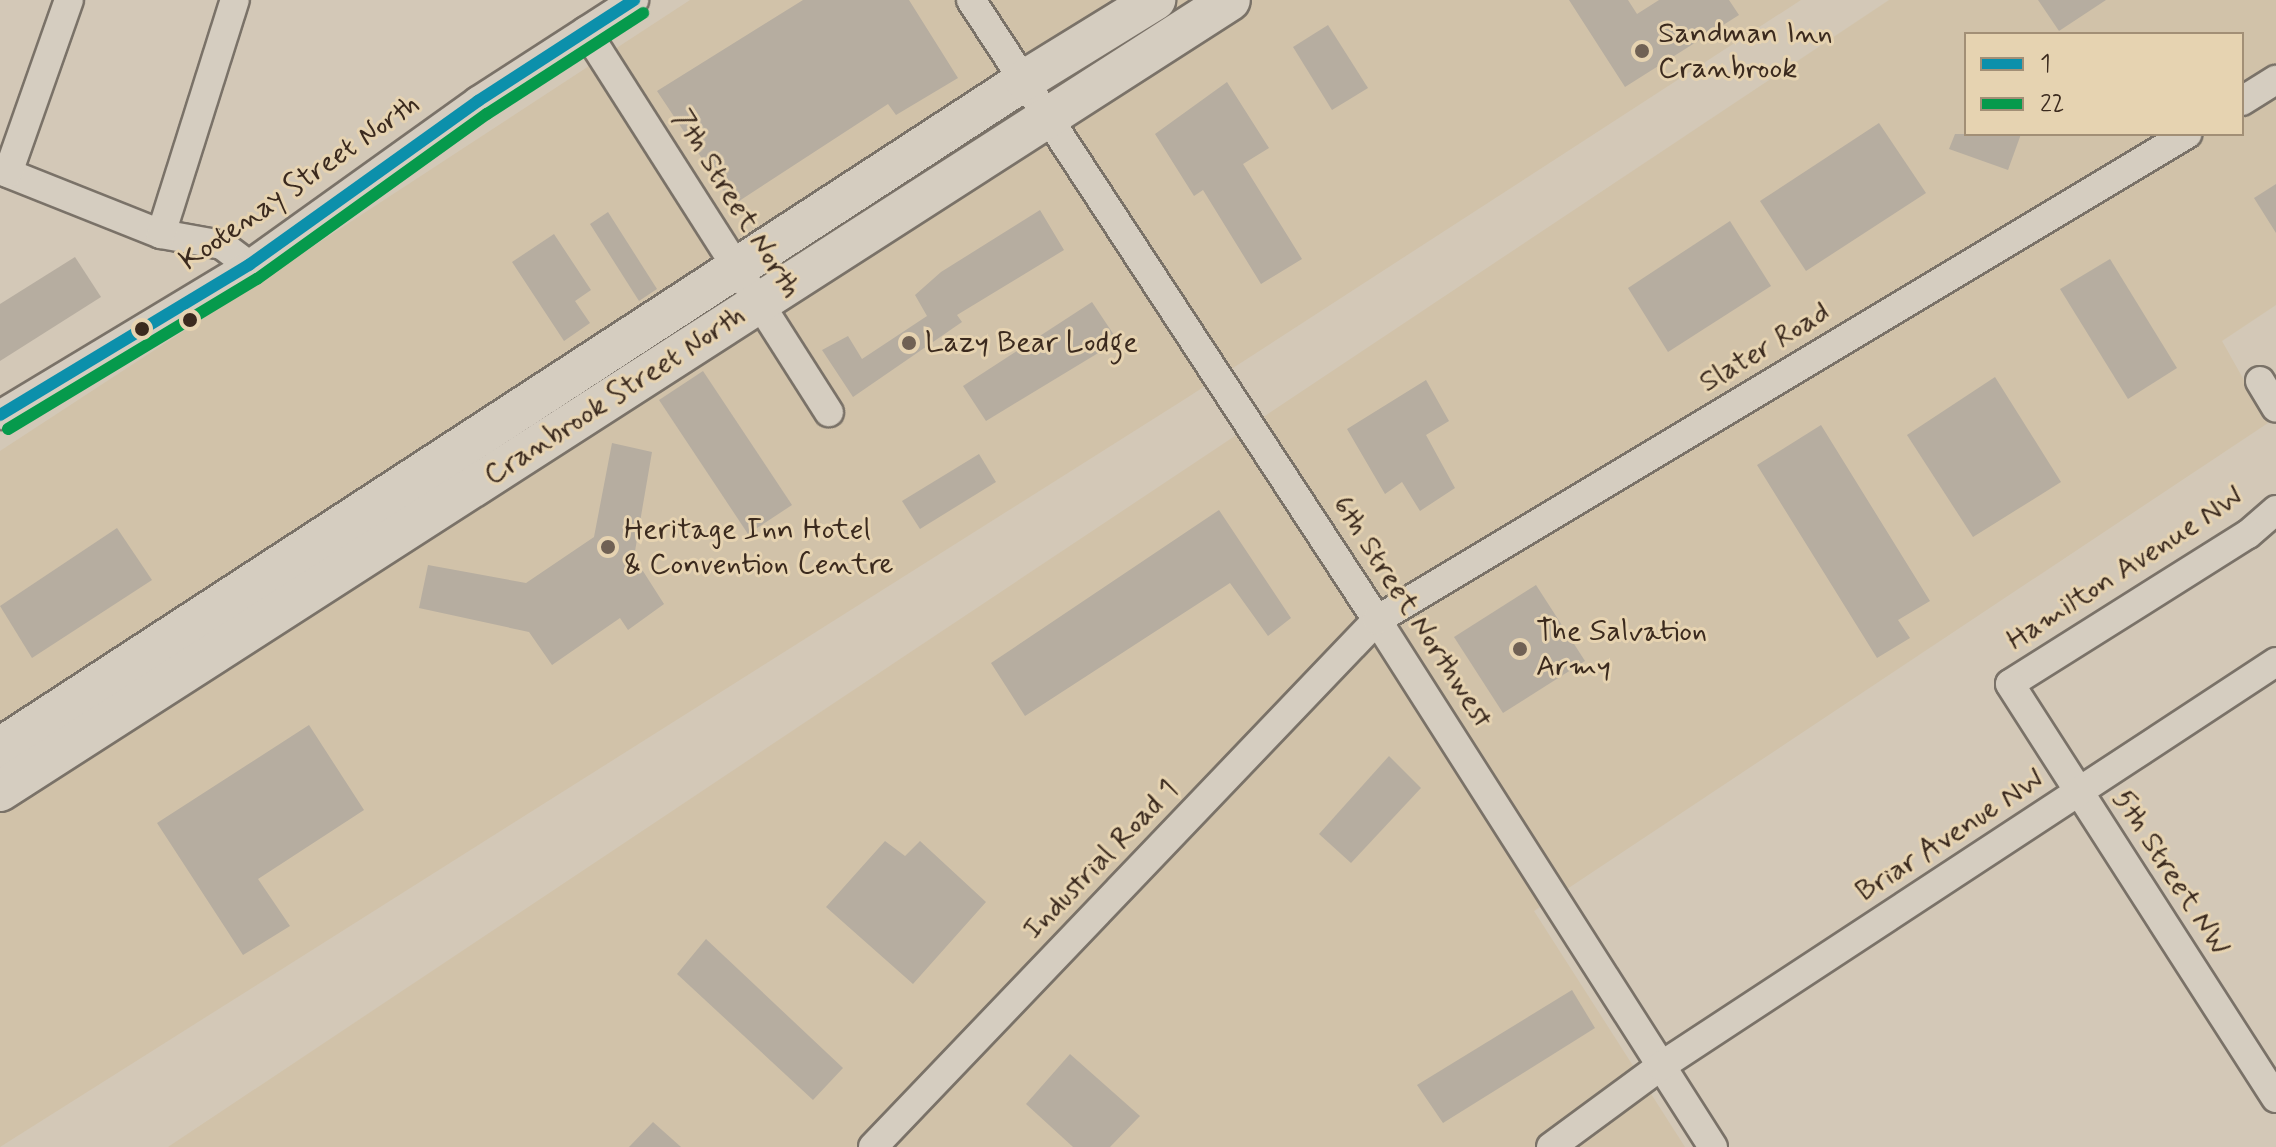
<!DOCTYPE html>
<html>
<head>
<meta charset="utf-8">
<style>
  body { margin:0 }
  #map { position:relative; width:2276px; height:1147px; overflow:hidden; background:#d3c8b7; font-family:Mynerve,sans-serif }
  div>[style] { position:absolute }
  .built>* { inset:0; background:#d1c2a9 }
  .building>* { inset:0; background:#b6ada0 }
  .roads { filter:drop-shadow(2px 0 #7a7268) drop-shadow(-2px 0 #7a7268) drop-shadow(0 2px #7a7268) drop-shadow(0 -2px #7a7268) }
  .minor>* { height:28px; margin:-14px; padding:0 14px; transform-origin:14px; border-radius:14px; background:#d5cdc0 }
  .highway>* { height:40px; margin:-20px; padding:0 20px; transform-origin:20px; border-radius:20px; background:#d5cdc0 }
  .bus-1>* { height:12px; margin:-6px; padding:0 6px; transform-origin:6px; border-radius:6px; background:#0c90ab }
  .bus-2>* { height:12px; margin:-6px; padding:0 6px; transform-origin:6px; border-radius:6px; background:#069a4c }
  .dots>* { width:22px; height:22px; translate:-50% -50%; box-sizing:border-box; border:4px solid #e6d3b1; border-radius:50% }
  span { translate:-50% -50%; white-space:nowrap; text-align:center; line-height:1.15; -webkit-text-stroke:6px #e6d3b1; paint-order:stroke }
  .poi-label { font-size:30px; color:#3b2a1e }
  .left { translate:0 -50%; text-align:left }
  .street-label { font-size:30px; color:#3b2a1e }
  .legend { position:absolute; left:1964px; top:32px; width:280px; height:104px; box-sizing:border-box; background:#e6d3b1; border:2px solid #a28f76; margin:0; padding:10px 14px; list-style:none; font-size:24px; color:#3b2a1e }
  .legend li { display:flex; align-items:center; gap:16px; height:40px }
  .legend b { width:40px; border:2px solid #a28f76 }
</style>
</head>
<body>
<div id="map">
  <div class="built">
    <i style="clip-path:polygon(690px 0,1801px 0,1185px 399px,0 1147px,0 451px)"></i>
    <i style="clip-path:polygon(evenodd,1889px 0,2276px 0,2276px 305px,2222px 341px,2268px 423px,1534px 911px,1685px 1147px,168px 1147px,1889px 0,1966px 34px,2242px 34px,2242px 134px,1966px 134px,1966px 34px)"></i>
  </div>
  <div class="building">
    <i style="clip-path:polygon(803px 0,909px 0,958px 78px,896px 115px,888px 104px,733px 205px,657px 91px)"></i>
    <i style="clip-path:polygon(1569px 0,1628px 0,1637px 14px,1659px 0,1729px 0,1739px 15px,1625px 87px)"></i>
    <i style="clip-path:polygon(2038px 0,2106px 0,2059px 31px)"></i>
    <i style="clip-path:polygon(1328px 25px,1368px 88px,1332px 110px,1293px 47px)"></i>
    <i style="clip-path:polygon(1227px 82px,1269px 148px,1243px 164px,1302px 259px,1261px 284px,1203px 190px,1194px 196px,1155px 134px)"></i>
    <i style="clip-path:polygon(1879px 123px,1926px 193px,1806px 271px,1760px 201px)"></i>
    <i style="clip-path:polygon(1955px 134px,2021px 134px,2008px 170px,1949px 149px)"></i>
    <i style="clip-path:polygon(2276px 184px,2276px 233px,2254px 198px)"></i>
    <i style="clip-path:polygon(1040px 210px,1064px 250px,957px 315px,962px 322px,853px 397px,822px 350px,848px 336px,862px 359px,927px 316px,915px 295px,941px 272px)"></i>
    <i style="clip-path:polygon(608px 212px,657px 289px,639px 301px,590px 224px)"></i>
    <i style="clip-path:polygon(1730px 221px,1771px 286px,1668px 352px,1628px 288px)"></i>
    <i style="clip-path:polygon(554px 234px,591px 290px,575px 301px,590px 323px,564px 341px,512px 262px)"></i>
    <i style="clip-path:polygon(75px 257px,101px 297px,0 361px,0 304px)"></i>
    <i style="clip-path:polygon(2110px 259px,2177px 368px,2128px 399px,2060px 289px)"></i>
    <i style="clip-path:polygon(1092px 302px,1118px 341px,986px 421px,963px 386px)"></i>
    <i style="clip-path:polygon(703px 371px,792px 505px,748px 534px,659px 400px)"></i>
    <i style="clip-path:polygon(1995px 377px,2061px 482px,1973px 537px,1907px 435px)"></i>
    <i style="clip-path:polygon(1426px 380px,1449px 421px,1426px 435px,1455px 488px,1420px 511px,1402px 482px,1385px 494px,1347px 429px)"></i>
    <i style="clip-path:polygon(1821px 425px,1930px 601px,1898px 620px,1910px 638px,1877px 658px,1757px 465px)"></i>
    <i style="clip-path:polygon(612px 443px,652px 452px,634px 557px,664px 604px,628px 630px,620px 618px,552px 665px,529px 632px,419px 608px,428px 565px,526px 583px,594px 537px)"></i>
    <i style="clip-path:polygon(979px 454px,996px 482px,920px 529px,902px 501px)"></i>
    <i style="clip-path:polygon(1219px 510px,1291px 618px,1268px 636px,1230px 583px,1025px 716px,991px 663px)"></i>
    <i style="clip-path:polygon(117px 528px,152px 580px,32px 658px,0 606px)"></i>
    <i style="clip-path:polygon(1536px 585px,1585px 661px,1503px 713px,1454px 637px)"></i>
    <i style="clip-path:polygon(309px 725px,364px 810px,258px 879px,290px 926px,243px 955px,157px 823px)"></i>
    <i style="clip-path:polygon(1389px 756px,1421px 788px,1351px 863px,1319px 834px)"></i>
    <i style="clip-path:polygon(885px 841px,905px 856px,920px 841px,986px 902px,913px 984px,826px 907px)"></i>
    <i style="clip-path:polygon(706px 939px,843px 1068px,813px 1100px,677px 974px)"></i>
    <i style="clip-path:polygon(1572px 990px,1595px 1028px,1443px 1123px,1417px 1085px)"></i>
    <i style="clip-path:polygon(1070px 1054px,1140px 1116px,1110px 1147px,1073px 1147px,1026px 1104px)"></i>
    <i style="clip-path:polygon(653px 1122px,681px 1147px,629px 1147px)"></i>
  </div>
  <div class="roads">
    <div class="minor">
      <i style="left:971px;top:0;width:741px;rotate:56.78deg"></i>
      <i style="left:1377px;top:620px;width:625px;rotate:57.48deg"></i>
      <i style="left:586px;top:31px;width:452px;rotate:57.5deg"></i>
      <i style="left:2242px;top:101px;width:40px;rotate:-32deg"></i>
      <i style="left:0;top:170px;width:173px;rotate:21.7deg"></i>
      <i style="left:161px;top:234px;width:62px;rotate:10.2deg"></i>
      <i style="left:222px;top:245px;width:34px;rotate:37deg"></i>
      <i style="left:8px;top:173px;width:183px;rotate:-70.6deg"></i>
      <i style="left:161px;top:234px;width:245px;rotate:-72.5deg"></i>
      <i style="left:2260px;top:381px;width:31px;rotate:59deg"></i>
      <i style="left:0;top:415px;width:291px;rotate:-31.1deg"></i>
      <i style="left:249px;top:265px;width:282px;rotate:-35.6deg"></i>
      <i style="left:478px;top:101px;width:186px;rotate:-32.9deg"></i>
      <i style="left:2276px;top:510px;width:37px;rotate:139deg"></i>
      <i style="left:2248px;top:534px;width:281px;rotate:147.8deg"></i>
      <i style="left:2010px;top:684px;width:492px;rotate:57.3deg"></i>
      <i style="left:873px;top:1147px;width:729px;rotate:-46.28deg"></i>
      <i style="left:1377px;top:620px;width:945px;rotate:-30.96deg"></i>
      <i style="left:1551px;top:1147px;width:137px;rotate:-36.4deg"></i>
      <i style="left:1661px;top:1066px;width:736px;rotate:-33.3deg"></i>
    </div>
    <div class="highway">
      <i style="left:0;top:748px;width:1223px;rotate:-33.09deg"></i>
      <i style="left:1025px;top:80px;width:153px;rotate:-31.6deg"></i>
      <i style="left:0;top:791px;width:1462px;rotate:-32.74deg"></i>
    </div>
  </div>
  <div class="bus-1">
    <i style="left:0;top:415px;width:291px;rotate:-31.1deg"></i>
    <i style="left:249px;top:265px;width:282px;rotate:-35.6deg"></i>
    <i style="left:478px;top:101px;width:186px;rotate:-32.9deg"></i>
  </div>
  <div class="bus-2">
    <i style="left:8px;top:429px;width:291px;rotate:-31.1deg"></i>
    <i style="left:257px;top:279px;width:283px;rotate:-35.7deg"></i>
    <i style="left:487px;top:114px;width:186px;rotate:-32.9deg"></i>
  </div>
  <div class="dots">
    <i style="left:1642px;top:51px;background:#706154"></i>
    <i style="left:190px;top:320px;background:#3b2a1e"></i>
    <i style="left:142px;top:329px;background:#3b2a1e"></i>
    <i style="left:909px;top:343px;background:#706154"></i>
    <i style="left:608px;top:547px;background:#706154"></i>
    <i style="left:1520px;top:649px;background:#706154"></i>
  </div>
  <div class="poi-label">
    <span class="left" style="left:1658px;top:51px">Sandman Inn<br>Cranbrook</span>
    <span class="left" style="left:925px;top:343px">Lazy Bear Lodge</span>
    <span class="left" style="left:624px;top:547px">Heritage Inn Hotel<br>&amp; Convention Centre</span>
    <span class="left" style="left:1536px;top:649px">The Salvation<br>Army</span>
  </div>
  <div class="street-label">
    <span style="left:300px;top:183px;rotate:-35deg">Kootenay Street North</span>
    <span style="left:736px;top:204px;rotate:58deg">7th Street North</span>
    <span style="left:1765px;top:348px;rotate:-31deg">Slater Road</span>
    <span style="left:615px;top:396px;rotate:-33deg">Cranbrook Street North</span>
    <span style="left:2125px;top:569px;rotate:-33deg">Hamilton Avenue NW</span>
    <span style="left:1412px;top:612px;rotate:57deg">6th Street Northwest</span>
    <span style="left:1950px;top:836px;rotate:-33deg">Briar Avenue NW</span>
    <span style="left:1101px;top:860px;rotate:-46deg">Industrial Road 1</span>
    <span style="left:2171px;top:873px;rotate:57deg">5th Street NW</span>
  </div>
  <ul class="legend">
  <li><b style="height:10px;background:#0c90ab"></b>1</li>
  <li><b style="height:10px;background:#069a4c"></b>22</li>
  </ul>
</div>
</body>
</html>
